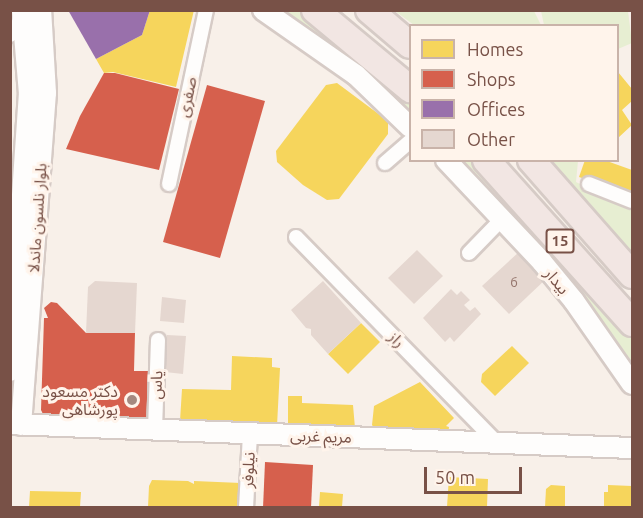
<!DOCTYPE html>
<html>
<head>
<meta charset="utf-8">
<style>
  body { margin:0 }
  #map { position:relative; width:643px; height:518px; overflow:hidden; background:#f8f0e9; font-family:Ubuntu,"Noto Sans Arabic",sans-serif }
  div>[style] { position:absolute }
  .green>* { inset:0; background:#e7eed2 }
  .homes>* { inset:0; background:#f6d55c }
  .shops>* { inset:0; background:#d6604d }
  .offices>* { inset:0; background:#9970ab }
  .building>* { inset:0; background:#e5d7d0 }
  .roads { filter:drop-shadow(2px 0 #d6cbc6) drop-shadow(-2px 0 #d6cbc6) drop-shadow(0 2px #d6cbc6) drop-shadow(0 -2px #d6cbc6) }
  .street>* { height:14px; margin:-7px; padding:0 7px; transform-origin:7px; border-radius:7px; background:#fefdfc }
  .secondary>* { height:20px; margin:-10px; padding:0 10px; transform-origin:10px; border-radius:10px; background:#fefdfc }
  .highway>* { height:26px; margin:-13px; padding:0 13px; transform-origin:13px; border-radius:13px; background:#f2e6e3 }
  .dots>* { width:16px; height:16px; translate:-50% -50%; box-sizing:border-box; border:3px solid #fff4eb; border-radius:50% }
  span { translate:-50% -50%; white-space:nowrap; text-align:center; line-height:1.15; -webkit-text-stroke:6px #fff4eb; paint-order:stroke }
  .number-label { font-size:14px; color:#95756c }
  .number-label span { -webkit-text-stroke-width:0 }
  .shield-label span { padding:2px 4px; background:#fff4eb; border:2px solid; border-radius:4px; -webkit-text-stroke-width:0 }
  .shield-label { font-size:15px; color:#785147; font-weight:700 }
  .street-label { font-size:16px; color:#785147 }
  .poi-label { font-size:16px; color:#785147 }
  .right { translate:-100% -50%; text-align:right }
  .frame { position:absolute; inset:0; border:12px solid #785147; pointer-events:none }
  .legend { position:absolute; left:409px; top:24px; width:210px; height:138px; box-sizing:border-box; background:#fff4eb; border:2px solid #c9b3a9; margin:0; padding:8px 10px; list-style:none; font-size:18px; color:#785147 }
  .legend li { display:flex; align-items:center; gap:12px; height:30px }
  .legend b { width:30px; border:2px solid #c9b3a9 }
  .scale { position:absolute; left:424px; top:467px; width:98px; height:27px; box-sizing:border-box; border:3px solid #785147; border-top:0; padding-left:8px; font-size:18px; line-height:21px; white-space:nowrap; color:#785147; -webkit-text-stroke:4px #fff4eb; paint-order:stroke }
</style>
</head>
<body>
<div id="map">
  <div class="green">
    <i style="clip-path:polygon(282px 11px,299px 11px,347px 44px,410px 97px,410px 115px,350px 60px)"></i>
    <i style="clip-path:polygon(395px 11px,534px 11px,541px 25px,414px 25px)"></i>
    <i style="clip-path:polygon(541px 11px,628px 11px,632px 43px,618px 49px,618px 26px,544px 25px)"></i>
    <i style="clip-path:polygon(457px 161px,476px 161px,632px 332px,632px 368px,575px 284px)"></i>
    <i style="clip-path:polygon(547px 161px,578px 161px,576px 182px,632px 210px,632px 258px)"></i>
  </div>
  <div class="homes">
    <i style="clip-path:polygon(150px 10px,194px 10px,176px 87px,113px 72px,104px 73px,96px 59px,142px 35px)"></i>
    <i style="clip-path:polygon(618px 72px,632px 89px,632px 101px,622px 110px,632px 125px,618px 138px)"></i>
    <i style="clip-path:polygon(337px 83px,388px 121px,388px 134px,339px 199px,327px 200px,303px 185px,277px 162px,276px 151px,326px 85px)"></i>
    <i style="clip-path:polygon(585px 160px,604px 160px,632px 170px,632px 195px,579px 177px)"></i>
    <i style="clip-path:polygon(361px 323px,380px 342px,348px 374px,328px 354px)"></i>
    <i style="clip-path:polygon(512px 346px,529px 363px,495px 396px,481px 382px,482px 374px)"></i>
    <i style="clip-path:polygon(232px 356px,272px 358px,272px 367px,280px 368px,277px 426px,180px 421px,182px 389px,231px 390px)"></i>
    <i style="clip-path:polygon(420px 382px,454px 418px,446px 426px,449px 427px,448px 435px,375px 429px,372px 425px,374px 406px)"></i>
    <i style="clip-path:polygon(288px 396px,302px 396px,302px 403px,353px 405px,355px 428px,288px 426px)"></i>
    <i style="clip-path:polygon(449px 477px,488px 479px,487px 507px,447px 507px)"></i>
    <i style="clip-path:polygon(152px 480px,188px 481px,194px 484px,194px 481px,241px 483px,240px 507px,148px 507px,149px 486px)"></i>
    <i style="clip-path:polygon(551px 485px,565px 486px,565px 507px,545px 507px,546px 489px)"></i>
    <i style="clip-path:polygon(608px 485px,632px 486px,632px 507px,604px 507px,604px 492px,608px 492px)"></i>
    <i style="clip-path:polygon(30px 491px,81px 492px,80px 507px,29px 507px)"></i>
    <i style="clip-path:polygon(320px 492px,343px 494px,342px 507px,319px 507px)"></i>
  </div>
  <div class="shops">
    <i style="clip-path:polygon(104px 73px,115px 73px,179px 89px,159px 170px,66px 149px,80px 116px)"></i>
    <i style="clip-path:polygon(207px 85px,265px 101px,220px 258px,163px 242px)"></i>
    <i style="clip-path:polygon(51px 302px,57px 303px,86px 333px,135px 333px,134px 371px,150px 371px,147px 421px,44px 416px,41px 410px,44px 318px,48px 318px,44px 308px)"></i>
    <i style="clip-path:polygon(265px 462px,313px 465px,311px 508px,263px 508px)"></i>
  </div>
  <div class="offices">
    <i style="clip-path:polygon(68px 10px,150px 10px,142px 35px,96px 59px)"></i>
  </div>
  <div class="building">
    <i style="clip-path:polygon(417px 250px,443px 276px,414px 304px,388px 278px)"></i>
    <i style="clip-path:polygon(520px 251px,546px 279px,509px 314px,482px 286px)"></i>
    <i style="clip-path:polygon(95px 281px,137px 283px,135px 333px,86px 333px,88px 287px)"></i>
    <i style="clip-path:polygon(323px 281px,361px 323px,328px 354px,311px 335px,311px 329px,306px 328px,291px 310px)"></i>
    <i style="clip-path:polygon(451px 289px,457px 295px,461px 291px,470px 300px,464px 305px,470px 311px,475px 307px,481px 314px,454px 342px,450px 337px,445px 342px,423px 318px)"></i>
    <i style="clip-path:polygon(162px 297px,186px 300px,184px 323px,160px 321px)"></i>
    <i style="clip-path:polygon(167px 335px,186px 336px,183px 374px,165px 372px)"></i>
  </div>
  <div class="roads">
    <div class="street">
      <i style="left:10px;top:35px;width:15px;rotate:-53deg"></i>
      <i style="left:19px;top:23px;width:7px;rotate:-82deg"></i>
      <i style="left:385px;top:163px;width:33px;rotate:-41deg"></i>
      <i style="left:169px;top:184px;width:178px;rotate:-78deg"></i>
      <i style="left:589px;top:184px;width:46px;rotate:21.6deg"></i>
      <i style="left:296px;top:237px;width:286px;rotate:45.7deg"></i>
      <i style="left:469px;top:253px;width:47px;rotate:-45.9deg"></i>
      <i style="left:155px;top:430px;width:90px;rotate:-88.1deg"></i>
      <i style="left:246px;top:508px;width:75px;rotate:-86.9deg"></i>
    </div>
    <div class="secondary">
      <i style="left:263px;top:10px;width:113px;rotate:35deg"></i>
      <i style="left:356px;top:75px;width:75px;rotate:43.9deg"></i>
      <i style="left:446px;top:160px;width:140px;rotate:46.7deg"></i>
      <i style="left:542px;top:262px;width:50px;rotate:50.6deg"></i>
      <i style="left:574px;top:301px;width:101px;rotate:55.1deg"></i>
      <i style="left:10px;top:371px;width:278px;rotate:-86.1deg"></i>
      <i style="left:29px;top:94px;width:84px;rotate:-94.8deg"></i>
      <i style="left:10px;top:424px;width:622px;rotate:2.21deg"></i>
      <i style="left:21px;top:425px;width:333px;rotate:-85.7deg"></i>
      <i style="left:46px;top:93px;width:83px;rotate:-93.4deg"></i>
    </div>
    <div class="highway">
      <i style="left:315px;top:10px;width:124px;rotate:39.7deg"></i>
      <i style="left:369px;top:10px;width:54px;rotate:40.5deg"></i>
      <i style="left:486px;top:160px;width:219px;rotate:48.1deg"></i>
      <i style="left:531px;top:160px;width:153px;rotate:48.7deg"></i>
    </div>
  </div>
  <div class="dots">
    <i style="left:132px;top:400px;background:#a58980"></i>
  </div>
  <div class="number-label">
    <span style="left:514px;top:282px">6</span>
  </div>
  <div class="shield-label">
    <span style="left:560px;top:241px">15</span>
  </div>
  <div class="street-label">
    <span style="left:187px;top:97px;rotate:-78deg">صفری</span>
    <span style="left:37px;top:218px;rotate:-86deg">بلوار نلسون ماندلا</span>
    <span style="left:557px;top:281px;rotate:50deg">بیدار</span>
    <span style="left:397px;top:339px;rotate:45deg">راز</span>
    <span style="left:156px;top:385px;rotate:-88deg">یاس</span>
    <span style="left:321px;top:436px;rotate:2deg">مریم غربی</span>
    <span style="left:248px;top:470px;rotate:-87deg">نیلوفر</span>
  </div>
  <div class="poi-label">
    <span class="right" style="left:118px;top:400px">دکتر مسعود<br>پورشاهی</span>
  </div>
  <div class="frame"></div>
  <ul class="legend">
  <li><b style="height:16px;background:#f6d55c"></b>Homes</li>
  <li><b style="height:16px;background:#d6604d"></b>Shops</li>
  <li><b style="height:16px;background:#9970ab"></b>Offices</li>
  <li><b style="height:16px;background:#e5d7d0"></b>Other</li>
  </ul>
  <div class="scale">50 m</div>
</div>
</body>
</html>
